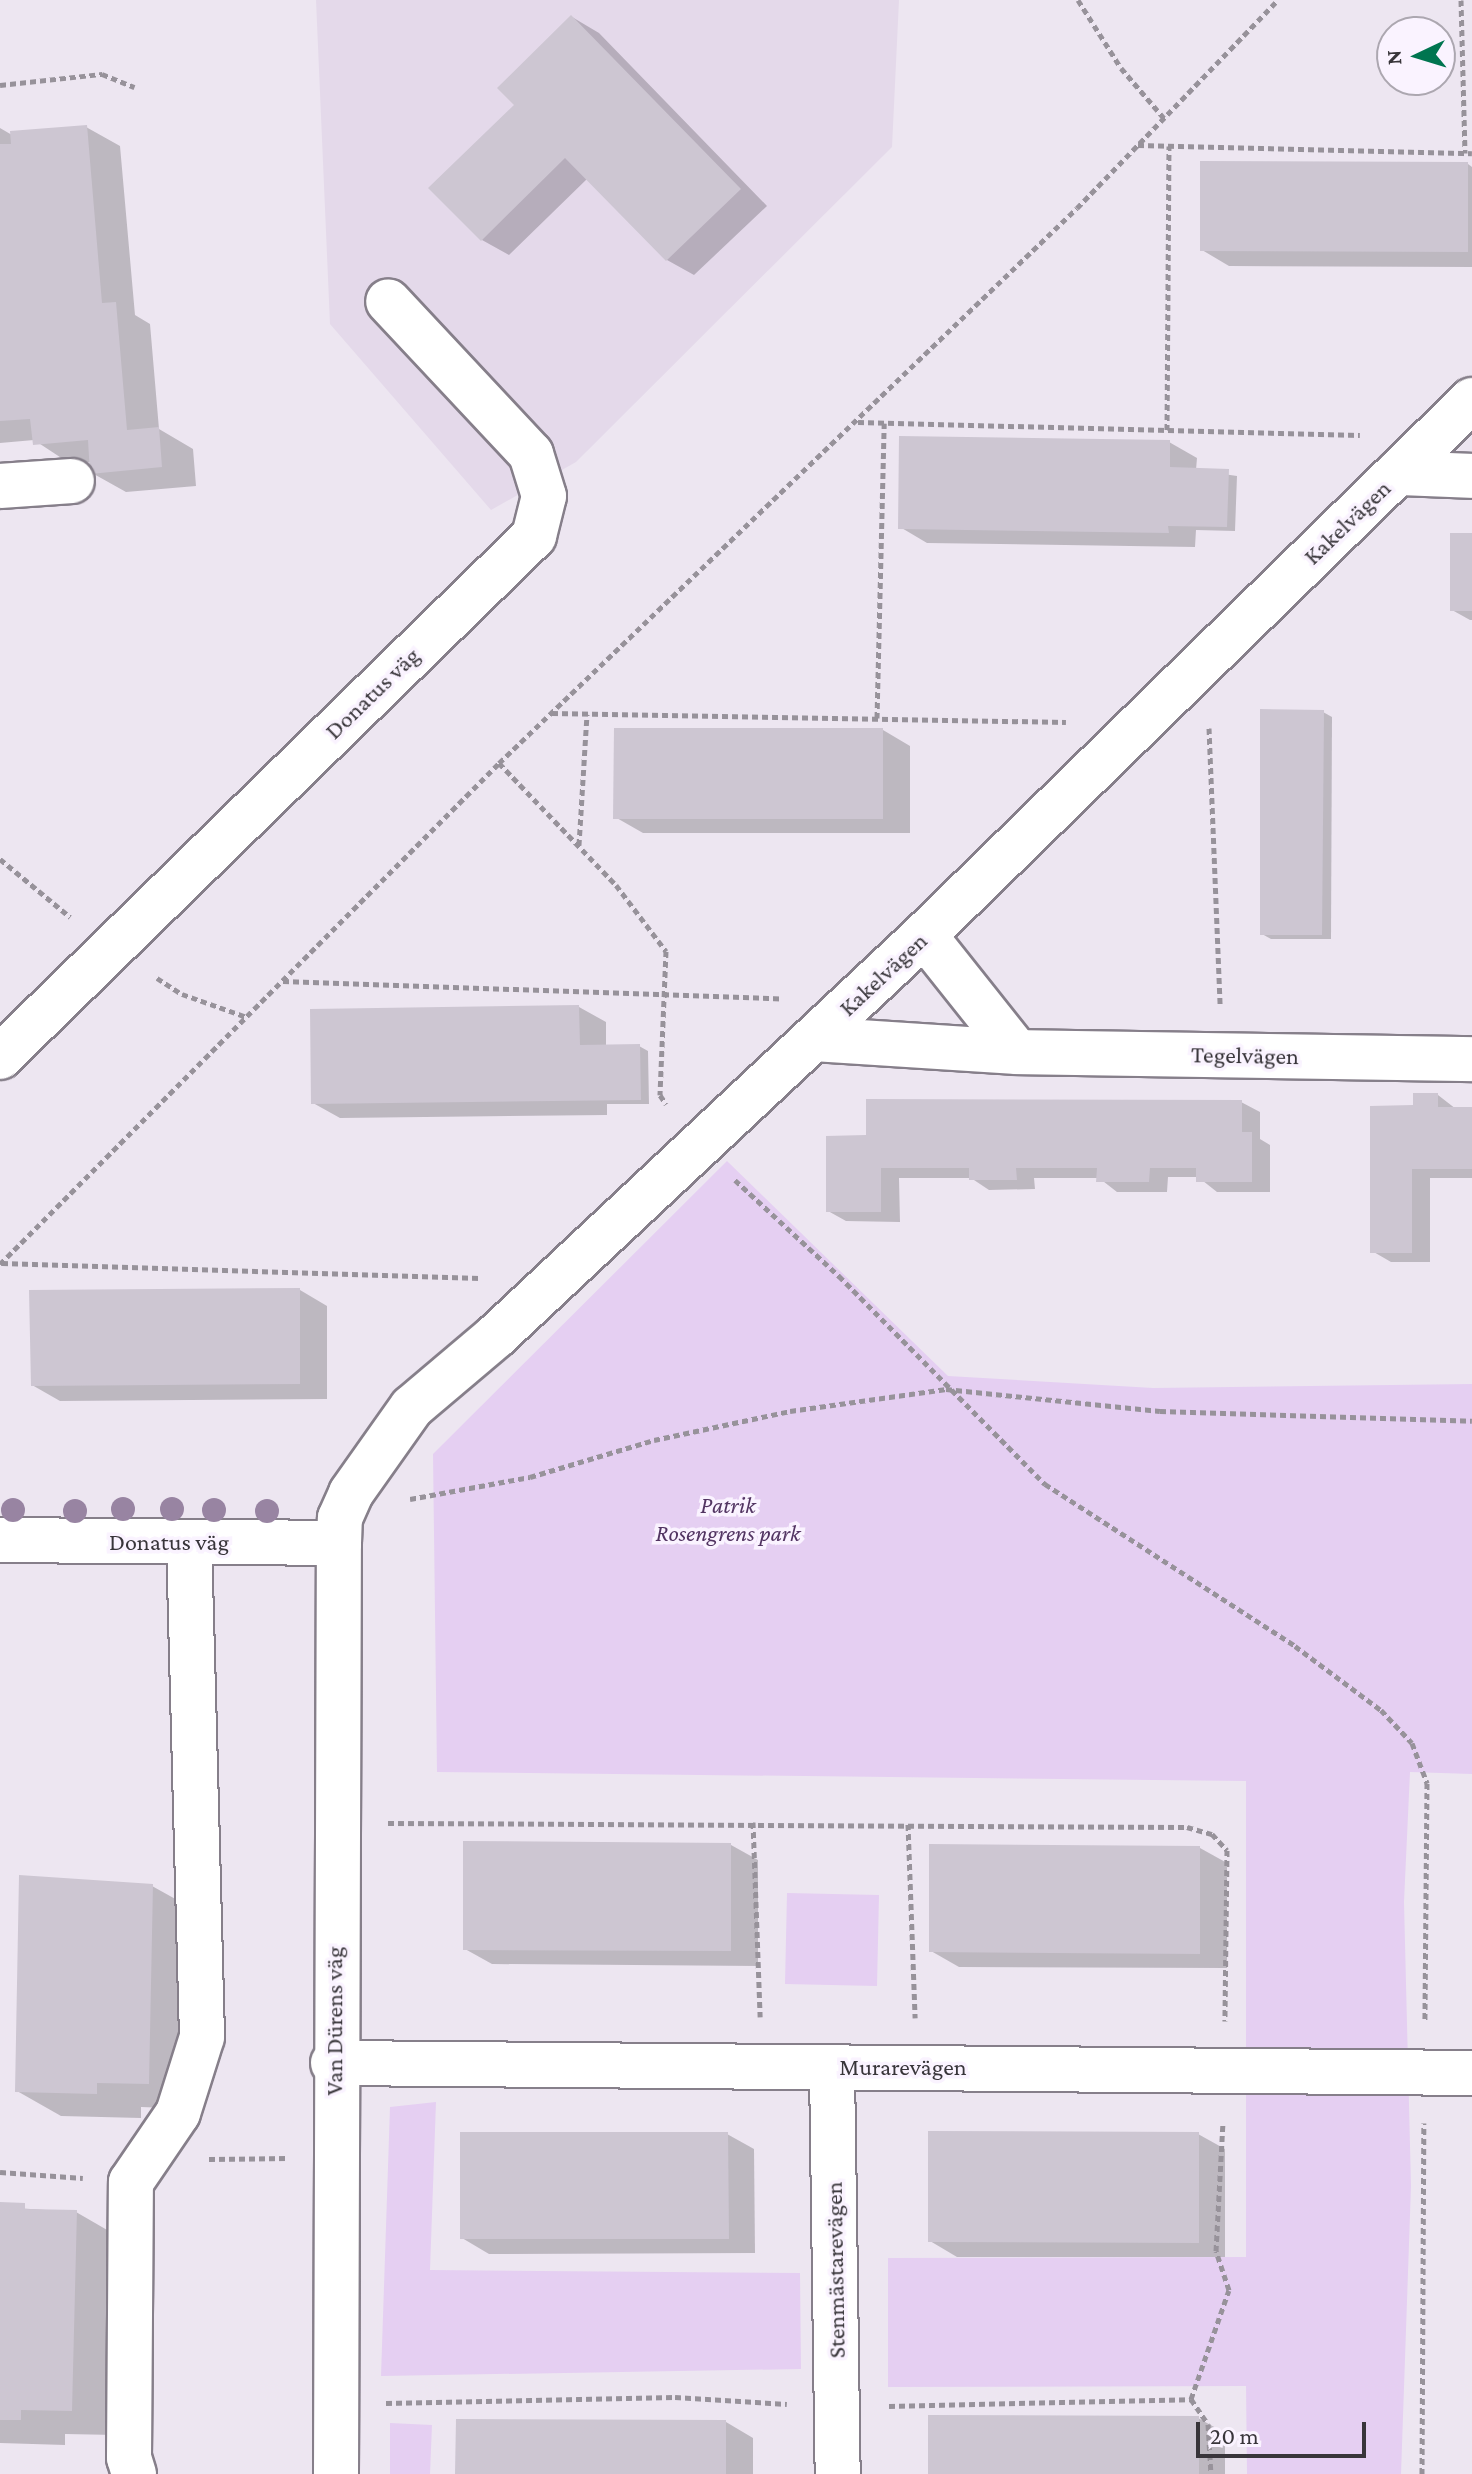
<!DOCTYPE html>
<html>
<head>
<meta charset="utf-8">
<style>
  body { margin:0 }
  #map { position:relative; width:1472px; height:2474px; overflow:hidden; background:#ede6f1; font-family:"Crimson Pro",serif }
  div>[style] { position:absolute }
  .built>* { inset:0; background:#e4d9ea }
  .green>* { inset:0; background:#e5cff2 }
  .shadow>* { inset:0; background:#0003 }
  .building>* { inset:0; background:#cdc6d2 }
  .path>* { height:5px; margin-top:-2.5px; transform-origin:0; background:repeating-linear-gradient(90deg,#97929a 0 6px,transparent 0 10px) }
  .roads { filter:drop-shadow(2px 0 #867f8a) drop-shadow(-2px 0 #867f8a) drop-shadow(0 2px #867f8a) drop-shadow(0 -2px #867f8a) }
  .minor>* { height:44px; margin:-22px; padding:0 22px; transform-origin:22px; border-radius:22px; background:#fff }
  .trees>* { width:24px; height:24px; margin:-12px; border-radius:50%; background:#9884a2 }
  span { translate:-50% -50%; white-space:nowrap; text-align:center; line-height:1.15; -webkit-text-stroke:7px #faf3ff; paint-order:stroke }
  .street-label { font-size:24px; color:#38353a }
  .park-label { font-size:24px; color:#523462; font-style:italic }
  .north { position:absolute; left:1376px; top:16px; width:80px; height:80px; box-sizing:border-box; background:#faf3ff; border:2px solid #aca7b0; border-radius:50%; rotate:266deg; font-size:22px; font-weight:700; line-height:32px; text-align:center; color:#38353a }
  .north::after { content:''; display:block; margin:auto; width:28px; height:36px; background:#007550; clip-path:polygon(50% 0,100% 100%,50% 72%,0 100%) }
  .scale { position:absolute; left:1196px; top:2422px; width:170px; height:36px; box-sizing:border-box; border:4px solid #38353a; border-top:0; padding-left:10px; font-size:24px; line-height:28px; white-space:nowrap; color:#38353a; -webkit-text-stroke:6px #faf3ff; paint-order:stroke }
</style>
</head>
<body>
<div id="map">
  <div class="built">
    <i style="clip-path:polygon(316px 0,899px 0,892px 147px,576px 462px,491px 510px,330px 324px)"></i>
  </div>
  <div class="green">
    <i style="clip-path:polygon(727px 1161px,948px 1376px,1153px 1388px,1472px 1384px,1472px 1774px,1410px 1772px,1404px 1902px,1411px 2186px,1401px 2474px,1247px 2474px,1246px 2386px,888px 2387px,888px 2258px,1246px 2257px,1246px 1781px,437px 1772px,433px 1454px)"></i>
    <i style="clip-path:polygon(787px 1893px,879px 1895px,877px 1986px,785px 1984px)"></i>
    <i style="clip-path:polygon(436px 2102px,430px 2270px,800px 2273px,801px 2369px,381px 2376px,390px 2107px)"></i>
    <i style="clip-path:polygon(390px 2423px,432px 2425px,430px 2474px,390px 2474px)"></i>
  </div>
  <div class="shadow">
    <i style="clip-path:polygon(572px 17px,599px 33px,767px 206px,694px 275px,667px 260px,588px 178px,509px 255px,482px 240px,516px 105px)"></i>
    <i style="clip-path:polygon(86px 127px,120px 146px,135px 315px,150px 324px,159px 429px,193px 449px,196px 486px,126px 492px,92px 473px,91px 462px,69px 463px,34px 440px,0 443px,0 128px,12px 135px)"></i>
    <i style="clip-path:polygon(1468px 164px,1472px 167px,1472px 267px,1229px 266px,1202px 250px)"></i>
    <i style="clip-path:polygon(1169px 442px,1197px 458px,1196px 470px,1237px 476px,1235px 531px,1196px 530px,1195px 547px,927px 543px,900px 527px)"></i>
    <i style="clip-path:polygon(1472px 535px,1472px 620px,1470px 620px,1452px 610px)"></i>
    <i style="clip-path:polygon(1323px 712px,1332px 717px,1331px 939px,1271px 939px,1262px 934px)"></i>
    <i style="clip-path:polygon(883px 730px,910px 746px,910px 833px,643px 833px,615px 817px)"></i>
    <i style="clip-path:polygon(579px 1007px,606px 1022px,606px 1047px,639px 1046px,648px 1051px,649px 1104px,607px 1104px,607px 1115px,340px 1118px,313px 1103px)"></i>
    <i style="clip-path:polygon(1438px 1095px,1456px 1109px,1472px 1109px,1472px 1178px,1430px 1178px,1430px 1262px,1391px 1262px,1372px 1251px)"></i>
    <i style="clip-path:polygon(1241px 1102px,1260px 1112px,1260px 1139px,1270px 1145px,1270px 1192px,1217px 1192px,1198px 1177px,1168px 1177px,1167px 1192px,1117px 1192px,1099px 1178px,1034px 1178px,1035px 1189px,989px 1190px,971px 1178px,899px 1178px,900px 1222px,846px 1221px,828px 1211px,868px 1137px)"></i>
    <i style="clip-path:polygon(300px 1290px,327px 1306px,327px 1399px,60px 1401px,32px 1385px)"></i>
    <i style="clip-path:polygon(731px 1845px,758px 1860px,758px 1966px,492px 1964px,465px 1949px)"></i>
    <i style="clip-path:polygon(1200px 1848px,1227px 1863px,1227px 1968px,959px 1967px,931px 1951px)"></i>
    <i style="clip-path:polygon(152px 1886px,197px 1911px,193px 2109px,141px 2107px,141px 2118px,61px 2116px,17px 2091px)"></i>
    <i style="clip-path:polygon(727px 2134px,754px 2149px,755px 2253px,489px 2254px,462px 2238px)"></i>
    <i style="clip-path:polygon(1198px 2134px,1225px 2149px,1225px 2257px,957px 2257px,930px 2241px)"></i>
    <i style="clip-path:polygon(0 2207px,76px 2212px,121px 2238px,116px 2435px,65px 2434px,65px 2445px,0 2443px)"></i>
    <i style="clip-path:polygon(1198px 2418px,1225px 2433px,1225px 2474px,930px 2474px)"></i>
    <i style="clip-path:polygon(726px 2422px,753px 2438px,753px 2474px,457px 2474px)"></i>
  </div>
  <div class="building">
    <i style="clip-path:polygon(571px 15px,741px 189px,666px 261px,565px 158px,481px 241px,428px 188px,514px 105px,497px 88px)"></i>
    <i style="clip-path:polygon(87px 125px,102px 303px,116px 302px,127px 430px,159px 427px,162px 467px,90px 474px,88px 440px,33px 445px,30px 419px,0 421px,0 144px,11px 144px,10px 131px)"></i>
    <i style="clip-path:polygon(1200px 161px,1468px 162px,1468px 252px,1200px 251px)"></i>
    <i style="clip-path:polygon(899px 436px,1170px 440px,1170px 467px,1229px 469px,1227px 527px,1168px 526px,1169px 533px,898px 529px)"></i>
    <i style="clip-path:polygon(1450px 533px,1472px 533px,1472px 611px,1450px 611px)"></i>
    <i style="clip-path:polygon(1260px 709px,1324px 710px,1322px 935px,1260px 935px)"></i>
    <i style="clip-path:polygon(614px 728px,883px 728px,883px 819px,613px 819px)"></i>
    <i style="clip-path:polygon(579px 1005px,580px 1045px,640px 1044px,641px 1100px,311px 1104px,310px 1009px)"></i>
    <i style="clip-path:polygon(1413px 1093px,1438px 1093px,1438px 1107px,1472px 1107px,1472px 1169px,1412px 1169px,1412px 1253px,1370px 1253px,1370px 1106px,1413px 1105px)"></i>
    <i style="clip-path:polygon(866px 1099px,1242px 1100px,1242px 1132px,1252px 1132px,1252px 1182px,1196px 1182px,1196px 1168px,1150px 1168px,1149px 1182px,1096px 1182px,1097px 1168px,1016px 1168px,1017px 1180px,969px 1180px,969px 1168px,881px 1168px,881px 1212px,826px 1212px,826px 1136px,866px 1135px)"></i>
    <i style="clip-path:polygon(300px 1288px,300px 1384px,31px 1386px,29px 1290px)"></i>
    <i style="clip-path:polygon(463px 1841px,731px 1843px,731px 1951px,463px 1950px)"></i>
    <i style="clip-path:polygon(929px 1844px,1200px 1846px,1200px 1954px,929px 1952px)"></i>
    <i style="clip-path:polygon(19px 1875px,153px 1884px,149px 2084px,97px 2083px,97px 2094px,15px 2092px)"></i>
    <i style="clip-path:polygon(928px 2131px,1199px 2132px,1199px 2243px,928px 2242px)"></i>
    <i style="clip-path:polygon(460px 2132px,728px 2132px,729px 2239px,460px 2239px)"></i>
    <i style="clip-path:polygon(0 2202px,25px 2203px,25px 2209px,77px 2210px,72px 2411px,21px 2410px,21px 2420px,0 2420px)"></i>
    <i style="clip-path:polygon(928px 2415px,1199px 2416px,1199px 2474px,928px 2474px)"></i>
    <i style="clip-path:polygon(456px 2419px,726px 2420px,726px 2474px,455px 2474px)"></i>
  </div>
  <div class="path">
    <i style="left:1078px;top:0;width:80px;rotate:57.7deg"></i>
    <i style="left:1121px;top:68px;width:66px;rotate:49.3deg"></i>
    <i style="left:1461px;top:0;width:153px;rotate:88.5deg"></i>
    <i style="left:0;top:85px;width:103px;rotate:-6.2deg"></i>
    <i style="left:102px;top:74px;width:35px;rotate:22deg"></i>
    <i style="left:1138px;top:145px;width:334px;rotate:1.4deg"></i>
    <i style="left:858px;top:422px;width:502px;rotate:1.48deg"></i>
    <i style="left:1167px;top:430px;width:284px;rotate:-89.6deg"></i>
    <i style="left:552px;top:713px;width:514px;rotate:1deg"></i>
    <i style="left:877px;top:718px;width:295px;rotate:-88.6deg"></i>
    <i style="left:1209px;top:728px;width:278px;rotate:87.7deg"></i>
    <i style="left:499px;top:763px;width:169px;rotate:46.2deg"></i>
    <i style="left:616px;top:885px;width:83px;rotate:52.9deg"></i>
    <i style="left:666px;top:951px;width:144px;rotate:92.4deg"></i>
    <i style="left:660px;top:1095px;width:11px;rotate:56deg"></i>
    <i style="left:579px;top:845px;width:131px;rotate:-86.5deg"></i>
    <i style="left:0;top:859px;width:91px;rotate:39.6deg"></i>
    <i style="left:157px;top:978px;width:30px;rotate:33deg"></i>
    <i style="left:182px;top:994px;width:69px;rotate:19.5deg"></i>
    <i style="left:283px;top:981px;width:498px;rotate:2deg"></i>
    <i style="left:735px;top:1180px;width:142px;rotate:42.7deg"></i>
    <i style="left:839px;top:1276px;width:293px;rotate:45.3deg"></i>
    <i style="left:1045px;top:1484px;width:298px;rotate:32.9deg"></i>
    <i style="left:1295px;top:1646px;width:107px;rotate:36.7deg"></i>
    <i style="left:1381px;top:1710px;width:45px;rotate:46.8deg"></i>
    <i style="left:1412px;top:1743px;width:43px;rotate:69.4deg"></i>
    <i style="left:1427px;top:1783px;width:238px;rotate:90.5deg"></i>
    <i style="left:2px;top:1263px;width:478px;rotate:1.8deg"></i>
    <i style="left:0;top:1264px;width:707px;rotate:-45.11deg"></i>
    <i style="left:499px;top:763px;width:801px;rotate:-43.84deg"></i>
    <i style="left:1077px;top:208px;width:289px;rotate:-46deg"></i>
    <i style="left:410px;top:1499px;width:122px;rotate:-10.4deg"></i>
    <i style="left:530px;top:1477px;width:129px;rotate:-16.6deg"></i>
    <i style="left:654px;top:1440px;width:139px;rotate:-12deg"></i>
    <i style="left:790px;top:1411px;width:158px;rotate:-8deg"></i>
    <i style="left:946px;top:1389px;width:215px;rotate:5.9deg"></i>
    <i style="left:1160px;top:1411px;width:312px;rotate:1.8deg"></i>
    <i style="left:753px;top:1822px;width:195px;rotate:87.9deg"></i>
    <i style="left:388px;top:1823px;width:799px;rotate:0.29deg"></i>
    <i style="left:1187px;top:1827px;width:26px;rotate:16deg"></i>
    <i style="left:1212px;top:1834px;width:22px;rotate:47deg"></i>
    <i style="left:1227px;top:1850px;width:171px;rotate:90.7deg"></i>
    <i style="left:908px;top:1824px;width:194px;rotate:87.9deg"></i>
    <i style="left:209px;top:2159px;width:78px;rotate:-0.7deg"></i>
    <i style="left:0;top:2172px;width:83px;rotate:4.1deg"></i>
    <i style="left:1191px;top:2399px;width:115px;rotate:-70.8deg"></i>
    <i style="left:1229px;top:2290px;width:41px;rotate:-108.4deg"></i>
    <i style="left:1216px;top:2251px;width:128px;rotate:-86.9deg"></i>
    <i style="left:1191px;top:2399px;width:30px;rotate:56deg"></i>
    <i style="left:1208px;top:2424px;width:50px;rotate:86.6deg"></i>
    <i style="left:386px;top:2403px;width:289px;rotate:-1.2deg"></i>
    <i style="left:675px;top:2397px;width:112px;rotate:3.6deg"></i>
    <i style="left:889px;top:2406px;width:302px;rotate:-1.3deg"></i>
    <i style="left:1422px;top:2474px;width:351px;rotate:-89.7deg"></i>
  </div>
  <div class="roads">
    <div class="minor">
      <i style="left:1398px;top:473px;width:74px;rotate:2.3deg"></i>
      <i style="left:0;top:486px;width:72px;rotate:-4deg"></i>
      <i style="left:924px;top:935px;width:149px;rotate:51.5deg"></i>
      <i style="left:814px;top:1039px;width:203px;rotate:3.7deg"></i>
      <i style="left:1017px;top:1052px;width:455px;rotate:0.9deg"></i>
      <i style="left:0;top:1057px;width:746px;rotate:-44.29deg"></i>
      <i style="left:534px;top:536px;width:41px;rotate:-76deg"></i>
      <i style="left:544px;top:496px;width:44px;rotate:-107.2deg"></i>
      <i style="left:531px;top:454px;width:209px;rotate:-133.1deg"></i>
      <i style="left:0;top:1540px;width:339px;rotate:0.5deg"></i>
      <i style="left:333px;top:2063px;width:1139px;rotate:0.5deg"></i>
      <i style="left:832px;top:2067px;width:407px;rotate:89.2deg"></i>
      <i style="left:134px;top:2474px;width:17px;rotate:-107deg"></i>
      <i style="left:129px;top:2458px;width:276px;rotate:-89.6deg"></i>
      <i style="left:131px;top:2182px;width:83px;rotate:-55.7deg"></i>
      <i style="left:178px;top:2113px;width:80px;rotate:-72.5deg"></i>
      <i style="left:202px;top:2037px;width:495px;rotate:-91.5deg"></i>
      <i style="left:336px;top:2474px;width:931px;rotate:-89.82deg"></i>
      <i style="left:339px;top:1543px;width:25px;rotate:-88deg"></i>
      <i style="left:340px;top:1518px;width:27px;rotate:-66deg"></i>
      <i style="left:351px;top:1493px;width:105px;rotate:-54.7deg"></i>
      <i style="left:412px;top:1407px;width:110px;rotate:-40.2deg"></i>
      <i style="left:496px;top:1336px;width:587px;rotate:-43.13deg"></i>
      <i style="left:924px;top:935px;width:766px;rotate:-44.31deg"></i>
    </div>
  </div>
  <div class="trees">
    <i style="left:123px;top:1509px"></i>
    <i style="left:172px;top:1509px"></i>
    <i style="left:13px;top:1510px"></i>
    <i style="left:214px;top:1510px"></i>
    <i style="left:75px;top:1511px"></i>
    <i style="left:267px;top:1511px"></i>
  </div>
  <div class="street-label">
    <span style="left:1347px;top:522px;rotate:-44deg">Kakelvägen</span>
    <span style="left:372px;top:693px;rotate:-44deg">Donatus väg</span>
    <span style="left:883px;top:974px;rotate:-43deg">Kakelvägen</span>
    <span style="left:1245px;top:1055px;rotate:1deg">Tegelvägen</span>
    <span style="left:169px;top:1542px">Donatus väg</span>
    <span style="left:334px;top:2021px;rotate:-90deg">Van Dürens väg</span>
    <span style="left:903px;top:2067px">Murarevägen</span>
    <span style="left:835px;top:2270px;rotate:-91deg">Stenmästarevägen</span>
  </div>
  <div class="park-label">
    <span style="left:728px;top:1519px">Patrik<br>Rosengrens park</span>
  </div>
  <div class="north">N</div>
  <div class="scale">20 m</div>
</div>
</body>
</html>
